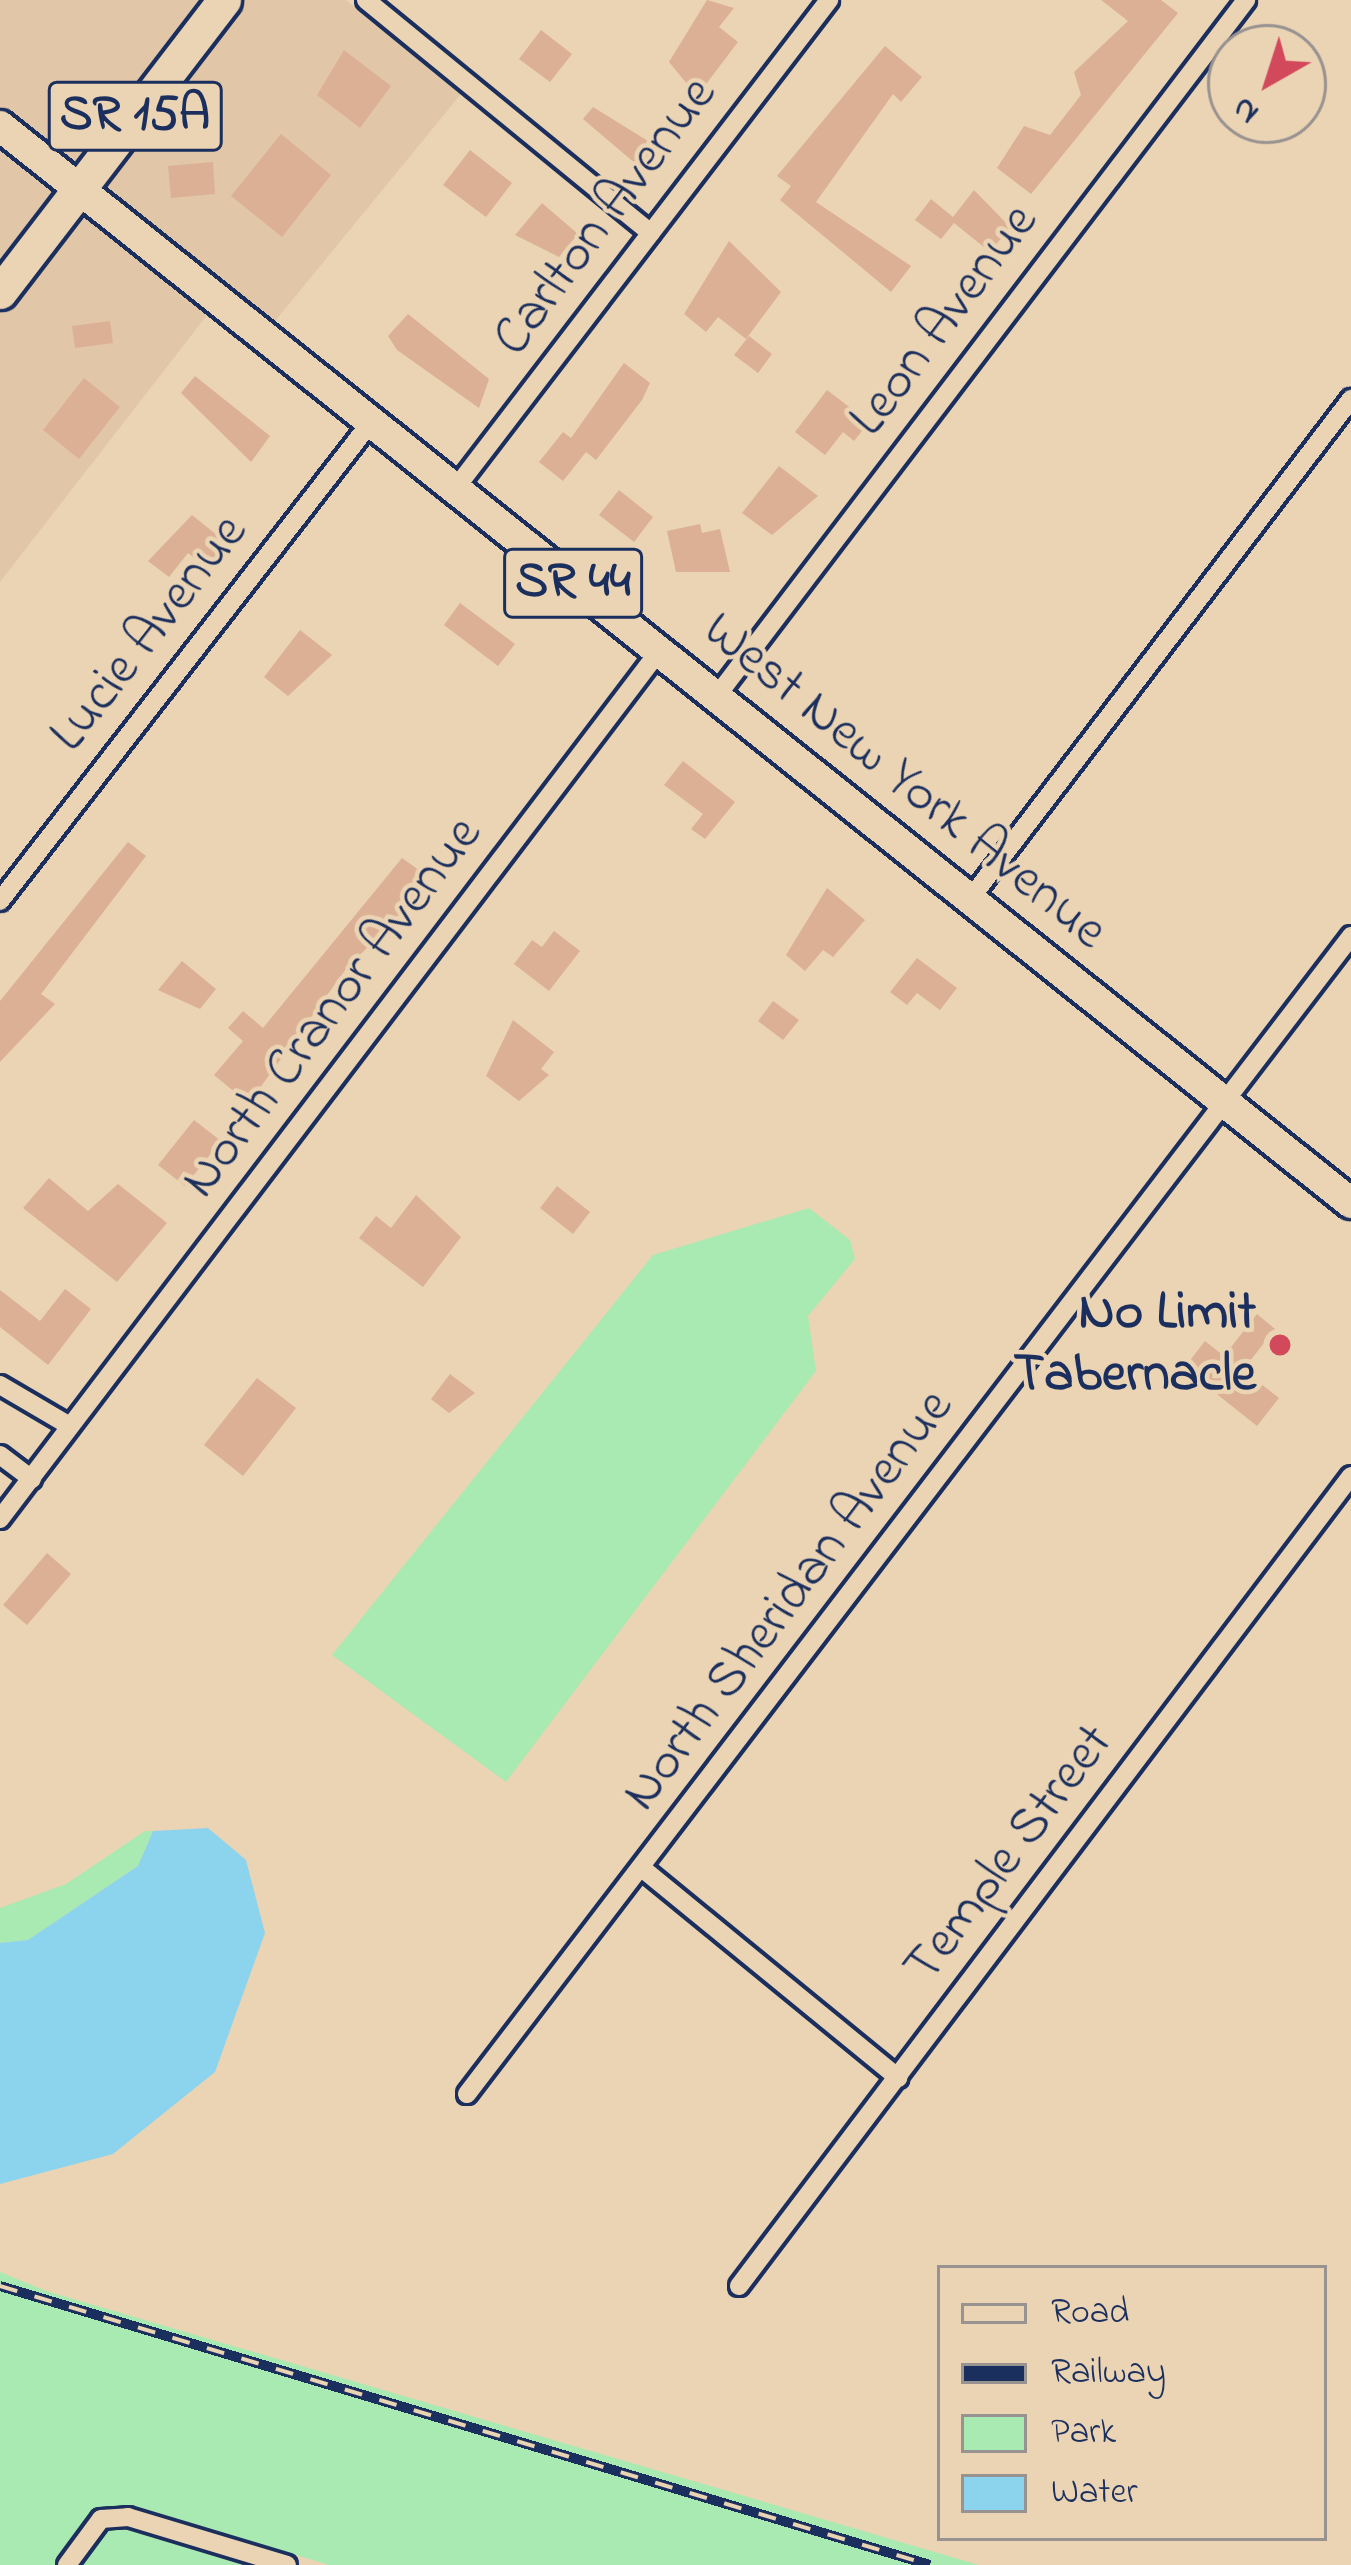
<!DOCTYPE html>
<html>
<head>
<meta charset="utf-8">
<style>
  body { margin:0 }
  #map { position:relative; width:1351px; height:2565px; overflow:hidden; background:#ebd4b3; font-family:"Indie Flower",sans-serif }
  div>[style] { position:absolute }
  .built>* { inset:0; background:#e2c6a8 }
  .green>* { inset:0; background:#a9e9b2 }
  .water>* { inset:0; background:#8cd3ee }
  .building>* { inset:0; background:#dcb095 }
  .roads { filter:drop-shadow(3px 0 #1b2f5e) drop-shadow(-3px 0 #1b2f5e) drop-shadow(0 3px #1b2f5e) drop-shadow(0 -3px #1b2f5e) }
  .minor>* { height:18px; margin:-9px; padding:0 9px; transform-origin:9px; border-radius:9px; background:#ebd4b3 }
  .primary>* { height:30px; margin:-15px; padding:0 15px; transform-origin:15px; border-radius:15px; background:#ebd4b3 }
  .trunk>* { height:33px; margin:-16.5px; padding:0 16.5px; transform-origin:16.5px; border-radius:16.5px; background:#ebd4b3 }
  .rail>* { height:10px; margin-top:-5px; transform-origin:0; background:repeating-linear-gradient(90deg,#ebd4b3 0 18px,#1b2f5e 0 36px); box-sizing:border-box; border-block:3px solid #1b2f5e }
  .dots>* { width:33px; height:33px; translate:-50% -50%; box-sizing:border-box; border:6px solid #ebd4b3; border-radius:50% }
  span { translate:-50% -50%; white-space:nowrap; text-align:center; line-height:1.15; -webkit-text-stroke:9px #ebd4b3; paint-order:stroke }
  .shield-label span { padding:3px 9px; background:#ebd4b3; border:3px solid; border-radius:9px; -webkit-text-stroke-width:0 }
  .shield-label { font-size:51px; color:#1b2f5e; font-weight:700 }
  .street-label { font-size:54px; color:#1b2f5e }
  .poi-label { font-size:54px; color:#1b2f5e; font-weight:700 }
  .right { translate:-100% -50%; text-align:right }
  .legend { position:absolute; left:937px; top:2265px; width:390px; height:276px; box-sizing:border-box; background:#ebd4b3; border:3px solid #989291; margin:0; padding:15px 21px; list-style:none; font-size:36px; color:#1b2f5e }
  .legend li { display:flex; align-items:center; gap:24px; height:60px }
  .legend b { width:60px; border:3px solid #989291 }
  .north { position:absolute; left:1207px; top:24px; width:120px; height:120px; box-sizing:border-box; background:#ebd4b3; border:3px solid #989291; border-radius:50%; rotate:219deg; font-size:33px; font-weight:700; line-height:48px; text-align:center; color:#1b2f5e }
  .north::after { content:''; display:block; margin:auto; width:42px; height:54px; background:#d1495b; clip-path:polygon(50% 0,100% 100%,50% 72%,0 100%) }
</style>
</head>
<body>
<div id="map">
  <div class="built">
    <i style="clip-path:polygon(0 0,210px 0,78px 172px,0 110px)"></i>
    <i style="clip-path:polygon(238px 0,346px 0,461px 94px,271px 326px,95px 186px)"></i>
    <i style="clip-path:polygon(0 142px,63px 192px,0 274px)"></i>
    <i style="clip-path:polygon(80px 206px,211px 310px,0 582px,0 310px)"></i>
  </div>
  <div class="green">
    <i style="clip-path:polygon(809px 1208px,850px 1240px,855px 1259px,808px 1316px,816px 1371px,506px 1782px,332px 1655px,653px 1255px)"></i>
    <i style="clip-path:polygon(145px 1831px,153px 1831px,138px 1866px,28px 1940px,0 1943px,0 1908px,66px 1884px)"></i>
    <i style="clip-path:polygon(0 2272px,46px 2291px,979px 2565px,329px 2565px,132px 2505px,95px 2510px,55px 2565px,0 2565px)"></i>
    <i style="clip-path:polygon(125px 2529px,244px 2565px,79px 2565px,105px 2530px)"></i>
  </div>
  <div class="water">
    <i style="clip-path:polygon(208px 1828px,246px 1860px,265px 1933px,215px 2072px,113px 2154px,0 2184px,0 1943px,28px 1940px,138px 1866px,153px 1831px)"></i>
  </div>
  <div class="building">
    <i style="clip-path:polygon(707px 0,734px 8px,719px 27px,738px 42px,697px 96px,669px 62px)"></i>
    <i style="clip-path:polygon(1101px 0,1161px 0,1178px 13px,1031px 194px,997px 168px,1024px 126px,1050px 135px,1081px 95px,1074px 72px,1128px 21px)"></i>
    <i style="clip-path:polygon(541px 30px,572px 54px,550px 82px,519px 59px)"></i>
    <i style="clip-path:polygon(885px 46px,922px 77px,901px 102px,893px 94px,816px 202px,911px 266px,891px 292px,780px 200px,791px 186px,777px 176px)"></i>
    <i style="clip-path:polygon(344px 50px,391px 86px,360px 128px,317px 95px)"></i>
    <i style="clip-path:polygon(593px 107px,661px 149px,643px 170px,583px 119px)"></i>
    <i style="clip-path:polygon(281px 134px,331px 175px,282px 237px,231px 196px)"></i>
    <i style="clip-path:polygon(470px 150px,512px 183px,486px 217px,443px 185px)"></i>
    <i style="clip-path:polygon(213px 162px,215px 194px,171px 198px,168px 166px)"></i>
    <i style="clip-path:polygon(974px 190px,1010px 227px,990px 252px,954px 223px,941px 239px,915px 220px,931px 199px,953px 217px)"></i>
    <i style="clip-path:polygon(542px 203px,578px 234px,559px 257px,515px 235px)"></i>
    <i style="clip-path:polygon(729px 241px,781px 292px,746px 339px,718px 317px,706px 332px,684px 314px)"></i>
    <i style="clip-path:polygon(408px 314px,489px 379px,479px 408px,397px 350px,388px 336px)"></i>
    <i style="clip-path:polygon(110px 321px,113px 343px,75px 348px,72px 326px)"></i>
    <i style="clip-path:polygon(749px 336px,772px 354px,758px 373px,734px 355px)"></i>
    <i style="clip-path:polygon(624px 363px,650px 383px,642px 400px,596px 460px,586px 452px,563px 481px,539px 462px,563px 432px,571px 438px)"></i>
    <i style="clip-path:polygon(195px 376px,270px 436px,251px 462px,181px 393px)"></i>
    <i style="clip-path:polygon(84px 378px,120px 407px,79px 459px,43px 430px)"></i>
    <i style="clip-path:polygon(827px 390px,869px 422px,854px 441px,843px 432px,825px 455px,795px 432px)"></i>
    <i style="clip-path:polygon(779px 466px,818px 496px,772px 535px,742px 513px)"></i>
    <i style="clip-path:polygon(619px 490px,653px 517px,634px 542px,599px 515px)"></i>
    <i style="clip-path:polygon(192px 515px,228px 544px,208px 569px,188px 553px,169px 577px,148px 561px)"></i>
    <i style="clip-path:polygon(700px 524px,702px 533px,720px 529px,730px 572px,676px 572px,667px 531px)"></i>
    <i style="clip-path:polygon(460px 603px,515px 644px,498px 666px,444px 625px)"></i>
    <i style="clip-path:polygon(300px 630px,332px 655px,288px 696px,264px 677px)"></i>
    <i style="clip-path:polygon(683px 761px,735px 802px,705px 839px,691px 829px,703px 814px,664px 785px)"></i>
    <i style="clip-path:polygon(128px 842px,146px 856px,41px 994px,55px 1004px,0 1062px,0 1001px)"></i>
    <i style="clip-path:polygon(402px 858px,423px 873px,411px 889px,419px 895px,346px 969px,257px 1092px,242px 1098px,214px 1075px,243px 1041px,228px 1028px,243px 1011px,263px 1028px)"></i>
    <i style="clip-path:polygon(827px 888px,865px 920px,833px 957px,823px 950px,805px 971px,786px 955px)"></i>
    <i style="clip-path:polygon(554px 931px,580px 951px,549px 991px,514px 964px,532px 940px,542px 947px)"></i>
    <i style="clip-path:polygon(917px 958px,957px 988px,940px 1010px,917px 993px,907px 1005px,890px 992px)"></i>
    <i style="clip-path:polygon(182px 961px,216px 989px,200px 1009px,158px 990px)"></i>
    <i style="clip-path:polygon(773px 1001px,799px 1020px,783px 1040px,758px 1021px)"></i>
    <i style="clip-path:polygon(513px 1020px,554px 1052px,541px 1069px,549px 1075px,519px 1101px,486px 1076px)"></i>
    <i style="clip-path:polygon(194px 1120px,221px 1141px,185px 1186px,158px 1165px)"></i>
    <i style="clip-path:polygon(49px 1178px,88px 1211px,118px 1184px,167px 1223px,117px 1282px,23px 1208px)"></i>
    <i style="clip-path:polygon(557px 1186px,590px 1212px,573px 1234px,540px 1208px)"></i>
    <i style="clip-path:polygon(416px 1195px,461px 1237px,423px 1287px,359px 1238px,376px 1216px,391px 1228px)"></i>
    <i style="clip-path:polygon(65px 1289px,91px 1309px,48px 1365px,0 1327px,0 1290px,40px 1321px)"></i>
    <i style="clip-path:polygon(1257px 1314px,1275px 1329px,1243px 1370px,1279px 1398px,1257px 1426px,1184px 1368px,1205px 1341px,1224px 1356px)"></i>
    <i style="clip-path:polygon(450px 1374px,475px 1393px,449px 1413px,431px 1399px)"></i>
    <i style="clip-path:polygon(257px 1378px,296px 1408px,243px 1476px,204px 1445px)"></i>
    <i style="clip-path:polygon(47px 1553px,71px 1574px,27px 1625px,3px 1605px)"></i>
  </div>
  <div class="roads">
    <div class="minor">
      <i style="left:366px;top:0;width:368px;rotate:39.3deg"></i>
      <i style="left:455px;top:489px;width:616px;rotate:-52.59deg"></i>
      <i style="left:716px;top:697px;width:876px;rotate:-52.75deg"></i>
      <i style="left:970px;top:899px;width:629px;rotate:-52.69deg"></i>
      <i style="left:0;top:901px;width:606px;rotate:-52.24deg"></i>
      <i style="left:0;top:1385px;width:81px;rotate:30.4deg"></i>
      <i style="left:0;top:1455px;width:40px;rotate:37deg"></i>
      <i style="left:0;top:1519px;width:1090px;rotate:-52.79deg"></i>
      <i style="left:643px;top:1869px;width:330px;rotate:39.3deg"></i>
      <i style="left:467px;top:2094px;width:1457px;rotate:-52.64deg"></i>
      <i style="left:739px;top:2286px;width:1015px;rotate:-52.93deg"></i>
      <i style="left:67px;top:2565px;width:57px;rotate:-53.5deg"></i>
      <i style="left:101px;top:2519px;width:27px;rotate:-4deg"></i>
      <i style="left:128px;top:2517px;width:166px;rotate:16.8deg"></i>
    </div>
    <div class="primary">
      <i style="left:0;top:126px;width:1728px;rotate:38.56deg"></i>
    </div>
    <div class="trunk">
      <i style="left:0;top:292px;width:368px;rotate:-52.5deg"></i>
    </div>
  </div>
  <div class="rail">
    <i style="left:0;top:2286px;width:971px;rotate:16.7deg"></i>
  </div>
  <div class="dots">
    <i style="left:1280px;top:1345px;background:#d1495b"></i>
  </div>
  <div class="shield-label">
    <span style="left:135px;top:116px">SR 15A</span>
    <span style="left:573px;top:583px">SR 44</span>
  </div>
  <div class="street-label">
    <span style="left:606px;top:217px;rotate:-53deg">Carlton Avenue</span>
    <span style="left:945px;top:321px;rotate:-53deg">Leon Avenue</span>
    <span style="left:150px;top:634px;rotate:-52deg">Lucie Avenue</span>
    <span style="left:904px;top:782px;rotate:39deg">West New York Avenue</span>
    <span style="left:333px;top:1008px;rotate:-53deg">North Cranor Avenue</span>
    <span style="left:789px;top:1601px;rotate:-53deg">North Sheridan Avenue</span>
    <span style="left:1010px;top:1855px;rotate:-53deg">Temple Street</span>
  </div>
  <div class="poi-label">
    <span class="right" style="left:1256px;top:1345px">No Limit<br>Tabernacle</span>
  </div>
  <ul class="legend">
  <li><b style="height:15px;background:#ebd4b3"></b>Road</li>
  <li><b style="height:15px;background:#1b2f5e"></b>Railway</li>
  <li><b style="height:33px;background:#a9e9b2"></b>Park</li>
  <li><b style="height:33px;background:#8cd3ee"></b>Water</li>
  </ul>
  <div class="north">N</div>
</div>
</body>
</html>
